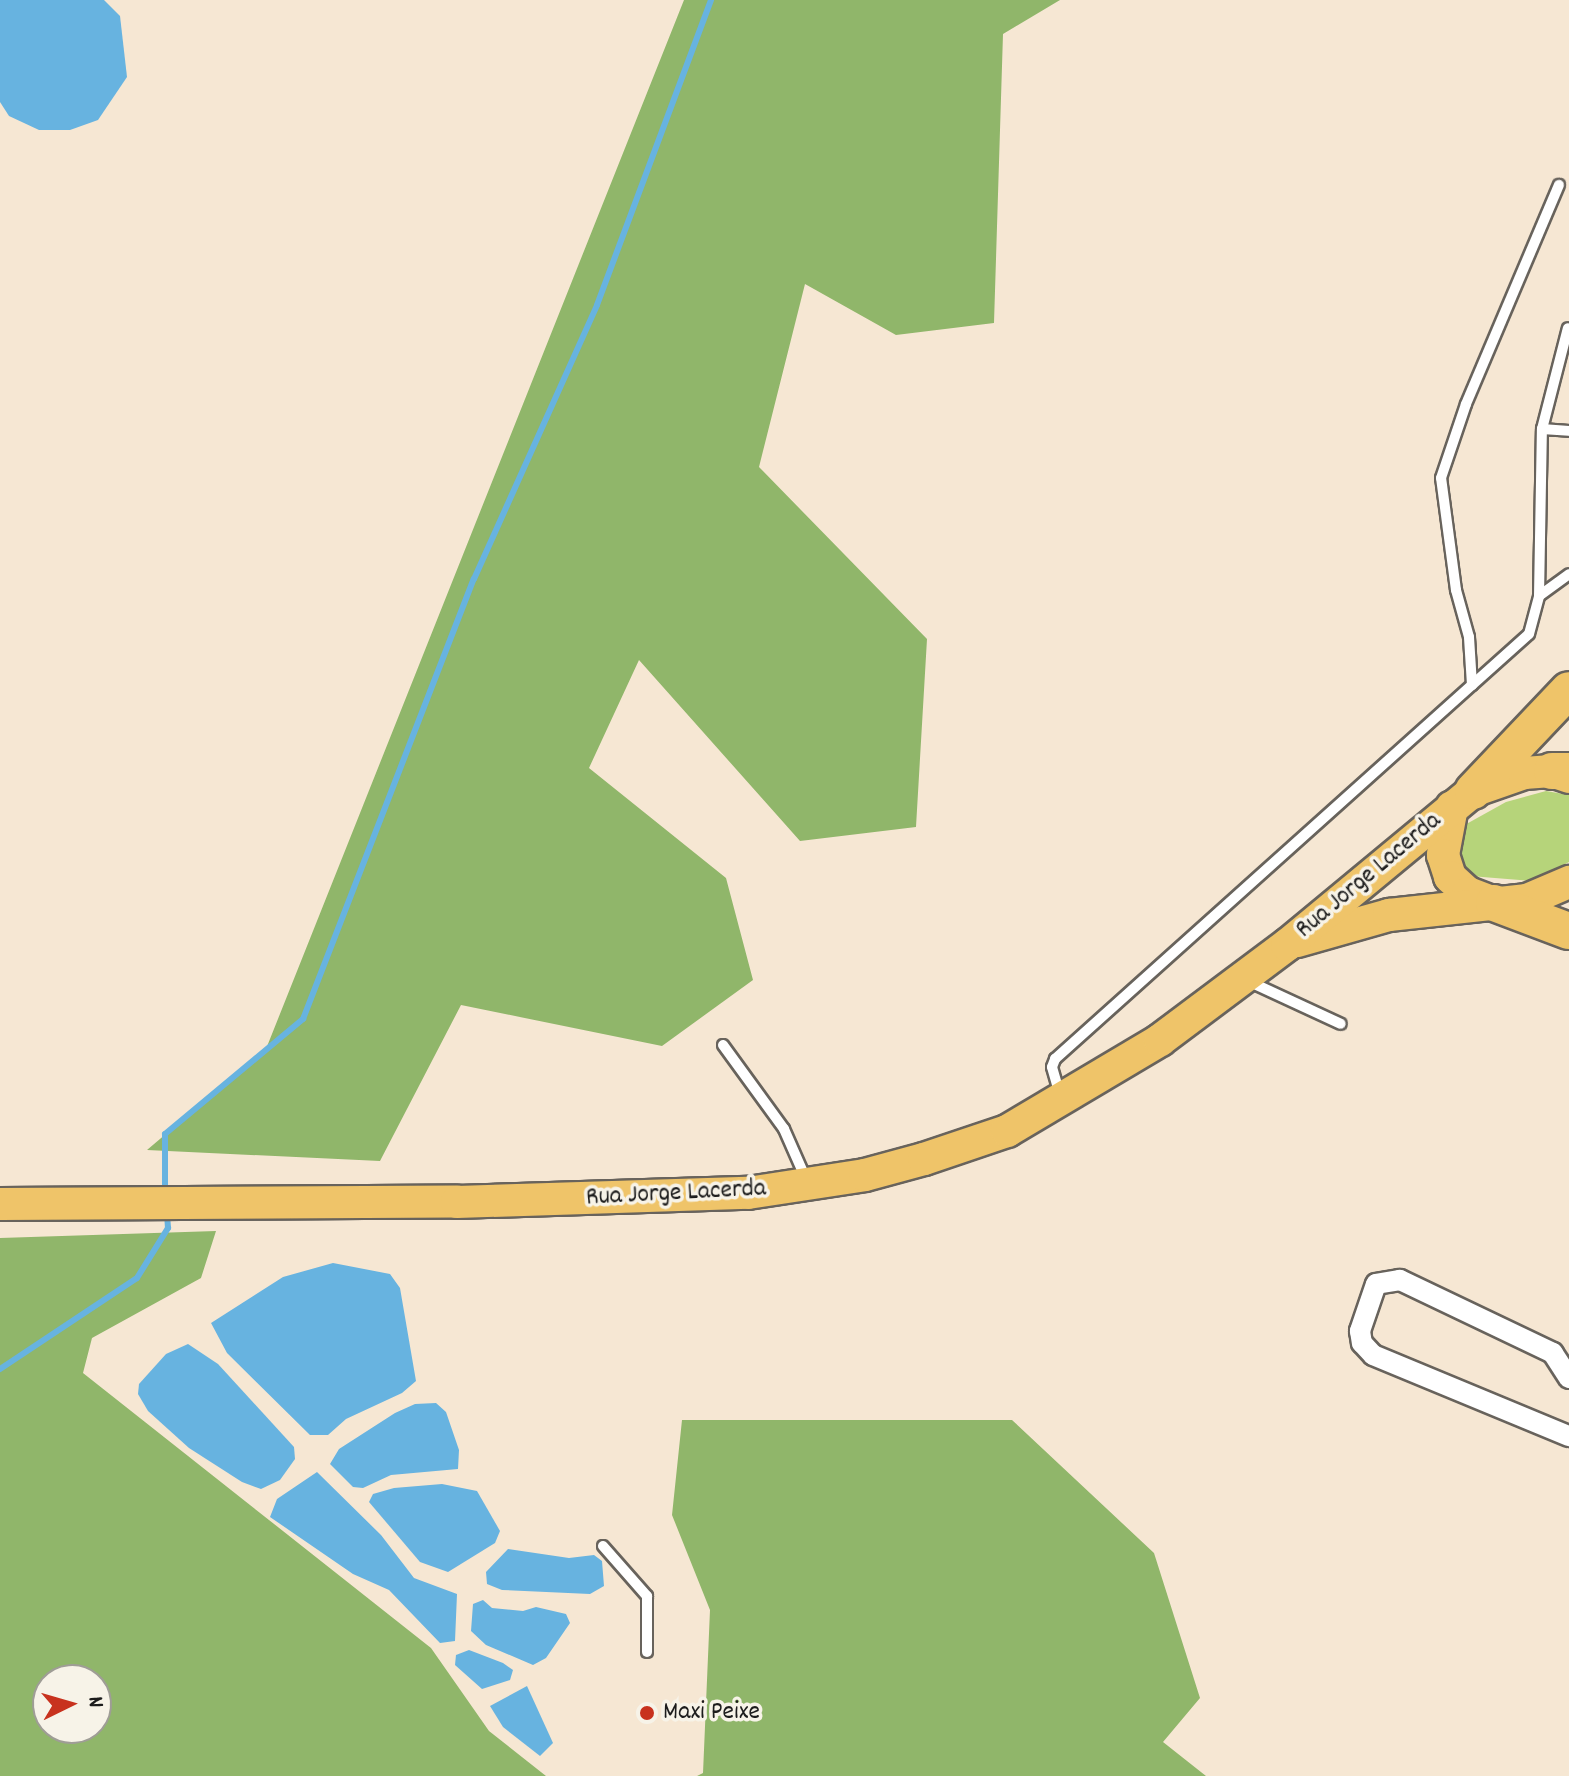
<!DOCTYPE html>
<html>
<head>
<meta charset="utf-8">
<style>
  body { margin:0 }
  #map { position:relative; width:1569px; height:1776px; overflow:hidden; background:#f6e7d3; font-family:Dekko,sans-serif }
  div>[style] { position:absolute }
  .green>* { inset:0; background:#b6d47a }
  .forest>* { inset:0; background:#90b66a }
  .water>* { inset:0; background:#67b3e0 }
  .stream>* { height:6px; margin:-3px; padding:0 3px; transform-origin:3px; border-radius:3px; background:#67b3e0 }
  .roads { filter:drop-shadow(2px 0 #68635c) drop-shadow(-2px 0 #68635c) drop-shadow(0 2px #68635c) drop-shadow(0 -2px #68635c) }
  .service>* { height:10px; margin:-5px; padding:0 5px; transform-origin:5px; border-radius:5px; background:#fff }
  .minor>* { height:20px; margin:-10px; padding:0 10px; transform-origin:10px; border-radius:10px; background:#fff }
  .primary>* { height:32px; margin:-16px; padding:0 16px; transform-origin:16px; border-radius:16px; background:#efc469 }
  .motorway>* { height:36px; margin:-18px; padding:0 18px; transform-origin:18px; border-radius:18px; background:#efc469 }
  .dots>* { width:22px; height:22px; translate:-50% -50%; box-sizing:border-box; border:4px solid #f7f3e8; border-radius:50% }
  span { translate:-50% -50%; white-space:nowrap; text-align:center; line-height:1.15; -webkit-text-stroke:7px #f7f3e8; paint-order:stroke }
  .street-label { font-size:26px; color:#1c1c1c }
  .poi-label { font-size:26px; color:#1c1c1c }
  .left { translate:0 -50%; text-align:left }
  .north { position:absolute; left:32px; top:1664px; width:80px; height:80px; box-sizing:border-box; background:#f7f3e8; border:2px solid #9f9d96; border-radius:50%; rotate:85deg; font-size:22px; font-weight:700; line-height:32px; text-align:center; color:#1c1c1c }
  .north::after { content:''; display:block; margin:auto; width:28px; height:36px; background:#c8321e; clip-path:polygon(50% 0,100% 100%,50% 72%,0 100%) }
</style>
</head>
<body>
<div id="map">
  <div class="green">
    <i style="clip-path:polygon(1546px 791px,1569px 795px,1569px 862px,1533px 881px,1470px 876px,1457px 847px,1461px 827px,1506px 802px)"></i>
  </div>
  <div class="forest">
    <i style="clip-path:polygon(684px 0,1060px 0,1003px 34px,994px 323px,896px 335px,805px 284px,759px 467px,927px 639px,916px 827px,800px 841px,639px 660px,589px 768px,726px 878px,753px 980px,662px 1046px,461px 1005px,380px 1161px,147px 1150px,266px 1049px)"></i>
    <i style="clip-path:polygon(evenodd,216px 1231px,201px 1278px,92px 1338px,83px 1373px,431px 1648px,489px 1731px,546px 1776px,0 1776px,0 1238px,216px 1231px,48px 1680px,96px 1680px,96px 1728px,48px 1728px,48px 1680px)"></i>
    <i style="clip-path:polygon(682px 1420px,1012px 1420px,1154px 1553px,1200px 1698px,1163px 1742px,1206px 1776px,697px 1776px,703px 1773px,710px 1610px,672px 1515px)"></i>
  </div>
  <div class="water">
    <i style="clip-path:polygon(0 0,104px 0,120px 16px,127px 77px,98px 120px,70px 130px,39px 130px,9px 116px,0 102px)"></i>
    <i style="clip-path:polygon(333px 1263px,390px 1274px,400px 1288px,416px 1381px,402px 1393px,346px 1419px,328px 1435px,310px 1435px,227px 1353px,211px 1323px,283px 1277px)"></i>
    <i style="clip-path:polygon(188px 1344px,218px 1364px,294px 1447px,295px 1459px,280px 1480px,261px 1489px,242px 1482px,189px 1448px,148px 1411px,138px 1394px,139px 1384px,166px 1354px)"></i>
    <i style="clip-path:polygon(436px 1403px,446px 1412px,459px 1450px,458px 1469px,391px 1475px,363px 1488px,353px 1487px,330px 1464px,339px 1449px,395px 1413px,415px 1404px)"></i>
    <i style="clip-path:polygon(317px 1472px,381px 1535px,414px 1578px,457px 1594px,455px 1641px,440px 1643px,389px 1590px,353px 1574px,270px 1517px,277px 1499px)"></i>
    <i style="clip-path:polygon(442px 1484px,477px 1491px,500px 1531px,495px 1543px,448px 1572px,420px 1562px,369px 1502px,373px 1494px,394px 1488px)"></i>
    <i style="clip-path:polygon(508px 1549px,569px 1558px,594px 1555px,602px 1561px,604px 1586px,590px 1594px,502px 1590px,487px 1584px,486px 1572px)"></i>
    <i style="clip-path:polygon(483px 1600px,492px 1608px,523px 1611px,536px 1607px,566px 1614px,570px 1623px,546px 1658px,533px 1665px,486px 1645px,471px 1631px,473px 1604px)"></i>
    <i style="clip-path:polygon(469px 1650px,503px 1663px,513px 1670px,510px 1680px,482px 1689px,455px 1665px,456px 1655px)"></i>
    <i style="clip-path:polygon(527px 1686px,553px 1743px,540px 1756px,503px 1727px,490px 1706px)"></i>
  </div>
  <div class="stream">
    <i style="left:165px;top:1193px;width:59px;rotate:-90deg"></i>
    <i style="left:165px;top:1134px;width:180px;rotate:-39.8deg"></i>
    <i style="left:303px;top:1019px;width:472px;rotate:-68.8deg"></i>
    <i style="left:474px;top:579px;width:300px;rotate:-65.8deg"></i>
    <i style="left:597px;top:305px;width:326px;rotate:-69.5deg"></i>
    <i style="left:0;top:1369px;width:164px;rotate:-33.6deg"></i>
    <i style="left:137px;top:1278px;width:59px;rotate:-58.2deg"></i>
    <i style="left:168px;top:1228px;width:16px;rotate:-94deg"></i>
  </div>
  <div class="roads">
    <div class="service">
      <i style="left:1542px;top:429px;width:27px;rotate:4deg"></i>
      <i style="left:1539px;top:596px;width:37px;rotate:-36deg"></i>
      <i style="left:1472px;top:685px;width:76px;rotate:-41.8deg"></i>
      <i style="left:1529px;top:634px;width:39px;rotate:-75deg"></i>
      <i style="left:1539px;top:596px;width:167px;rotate:-89deg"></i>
      <i style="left:1542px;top:429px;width:104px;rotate:-75.6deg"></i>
      <i style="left:1248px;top:981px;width:102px;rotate:24.8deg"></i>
      <i style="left:723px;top:1045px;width:104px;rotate:54deg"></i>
      <i style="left:784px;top:1129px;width:55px;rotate:66.3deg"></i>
      <i style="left:1060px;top:1095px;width:29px;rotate:-106deg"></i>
      <i style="left:1052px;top:1067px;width:9px;rotate:-69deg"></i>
      <i style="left:1055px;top:1059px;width:560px;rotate:-41.89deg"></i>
      <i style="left:1472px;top:685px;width:48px;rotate:-93.6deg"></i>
      <i style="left:1469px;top:637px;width:49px;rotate:-105.5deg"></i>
      <i style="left:1456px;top:590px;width:113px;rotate:-97.6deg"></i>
      <i style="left:1441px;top:478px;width:78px;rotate:-71.3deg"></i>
      <i style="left:1466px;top:404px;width:238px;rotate:-67deg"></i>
      <i style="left:603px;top:1546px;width:67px;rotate:48.7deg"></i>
      <i style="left:647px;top:1596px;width:56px;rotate:90deg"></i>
    </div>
    <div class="minor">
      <i style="left:1569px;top:1378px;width:30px;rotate:-123deg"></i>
      <i style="left:1553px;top:1353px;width:170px;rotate:-154.5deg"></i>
      <i style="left:1400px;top:1280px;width:24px;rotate:171deg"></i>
      <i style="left:1376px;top:1284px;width:50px;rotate:108.8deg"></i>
      <i style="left:1360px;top:1331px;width:12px;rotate:81deg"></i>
      <i style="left:1362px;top:1343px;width:16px;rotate:47deg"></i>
      <i style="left:1373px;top:1355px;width:212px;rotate:22.5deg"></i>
    </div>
    <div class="primary">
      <i style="left:1452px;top:807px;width:49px;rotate:100.6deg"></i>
      <i style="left:1443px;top:855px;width:23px;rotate:72deg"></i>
      <i style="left:1450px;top:877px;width:24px;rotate:42deg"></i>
      <i style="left:1468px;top:893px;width:28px;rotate:21deg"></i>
      <i style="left:1297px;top:941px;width:96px;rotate:-15.8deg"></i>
      <i style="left:1389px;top:915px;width:139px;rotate:-6.2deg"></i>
      <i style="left:1527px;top:900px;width:46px;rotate:-23.2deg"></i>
      <i style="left:0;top:1204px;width:457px;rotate:-0.3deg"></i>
      <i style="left:457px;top:1202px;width:291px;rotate:-1.8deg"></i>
      <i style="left:748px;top:1193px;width:118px;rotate:-8.7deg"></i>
      <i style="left:865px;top:1175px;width:61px;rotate:-15.2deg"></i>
      <i style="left:924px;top:1159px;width:88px;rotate:-18.6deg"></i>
      <i style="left:1007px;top:1131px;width:178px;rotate:-30.7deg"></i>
      <i style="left:1160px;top:1040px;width:159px;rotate:-36.8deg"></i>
      <i style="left:1287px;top:945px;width:241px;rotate:-39.6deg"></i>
      <i style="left:1473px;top:791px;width:54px;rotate:-19.4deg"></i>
      <i style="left:1524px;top:773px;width:28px;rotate:-4deg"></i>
      <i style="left:1552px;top:771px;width:18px;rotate:19deg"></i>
    </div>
    <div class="motorway">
      <i style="left:1552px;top:771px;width:17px"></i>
      <i style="left:1473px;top:791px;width:139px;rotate:-46.5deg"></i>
      <i style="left:1494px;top:903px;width:80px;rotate:20.5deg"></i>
    </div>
  </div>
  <div class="dots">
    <i style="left:647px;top:1713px;background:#c8321e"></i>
  </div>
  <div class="street-label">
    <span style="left:1369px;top:876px;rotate:-40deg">Rua Jorge Lacerda</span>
    <span style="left:676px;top:1194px;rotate:-3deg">Rua Jorge Lacerda</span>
  </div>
  <div class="poi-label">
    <span class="left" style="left:663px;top:1713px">Maxi Peixe</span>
  </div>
  <div class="north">N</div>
</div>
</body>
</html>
